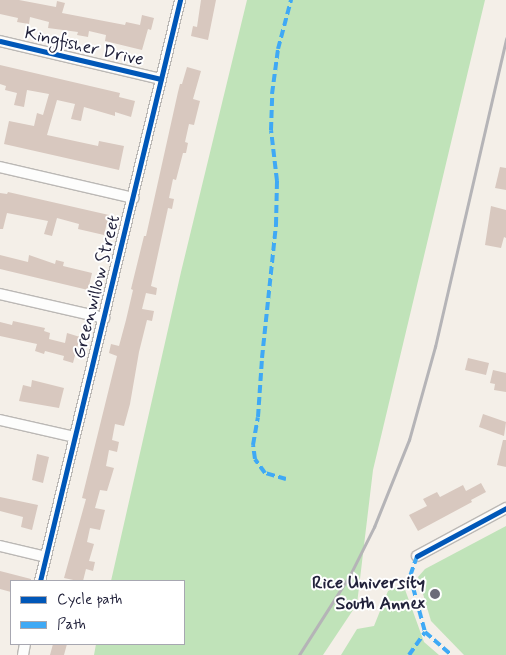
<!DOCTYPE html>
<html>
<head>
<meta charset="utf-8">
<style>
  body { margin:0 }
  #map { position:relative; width:506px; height:655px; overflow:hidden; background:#f4efe8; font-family:Mynerve,sans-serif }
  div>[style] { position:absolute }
  .green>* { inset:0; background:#c0e3b9 }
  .building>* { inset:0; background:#d8c8bf }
  .roads { filter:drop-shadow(1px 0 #bbb8b5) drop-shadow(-1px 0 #bbb8b5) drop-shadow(0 1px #bbb8b5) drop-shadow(0 -1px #bbb8b5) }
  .minor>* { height:10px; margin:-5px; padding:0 5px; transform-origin:5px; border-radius:5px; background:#fdfdfc }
  .rail>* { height:2.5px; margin:-1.25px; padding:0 1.25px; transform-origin:1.25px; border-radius:1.25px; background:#b5b4b7 }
  .quiet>* { height:4px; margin-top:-2px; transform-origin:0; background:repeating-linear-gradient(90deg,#3fa9f5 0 8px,transparent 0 12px) }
  .cycleway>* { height:5px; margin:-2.5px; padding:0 2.5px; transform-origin:2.5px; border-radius:2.5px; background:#0057b8 }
  .dots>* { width:14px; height:14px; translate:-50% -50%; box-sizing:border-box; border:2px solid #fff; border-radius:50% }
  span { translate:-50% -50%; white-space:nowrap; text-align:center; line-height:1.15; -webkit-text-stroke:4px #fff; paint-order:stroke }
  .street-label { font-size:18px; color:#22223b }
  .poi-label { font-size:18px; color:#22223b; font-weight:700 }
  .right { translate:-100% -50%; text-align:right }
  .legend { position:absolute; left:10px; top:580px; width:175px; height:65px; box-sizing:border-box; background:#fff; border:1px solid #a7a7b1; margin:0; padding:6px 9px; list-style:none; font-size:15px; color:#22223b }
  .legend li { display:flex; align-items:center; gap:10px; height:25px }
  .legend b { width:25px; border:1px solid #a7a7b1 }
</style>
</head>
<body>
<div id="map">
  <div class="green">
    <i style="clip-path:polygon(247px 0,485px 0,373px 470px,357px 604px,323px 655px,94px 655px,96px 644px,184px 644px,184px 581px,111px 581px,181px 272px)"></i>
    <i style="clip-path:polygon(506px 526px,506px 655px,464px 655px,431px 621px,418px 577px,425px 569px)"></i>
    <i style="clip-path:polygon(403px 584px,424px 642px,439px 655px,341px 655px,357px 629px,374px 626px,388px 591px)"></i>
  </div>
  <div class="building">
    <i style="clip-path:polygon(0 0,19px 0,56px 7px,57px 1px,65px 3px,62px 13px,125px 25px,126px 22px,140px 25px,142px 15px,154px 18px,151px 30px,148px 29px,142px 50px,105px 41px,106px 35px,89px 31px,88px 37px,77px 35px,78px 32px,48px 28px,49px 22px,30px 17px,29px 24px,17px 22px,18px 18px,0 14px)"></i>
    <i style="clip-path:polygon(201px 0,216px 0,208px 40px,191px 36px,193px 26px,197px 27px)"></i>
    <i style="clip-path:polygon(0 65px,120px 93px,119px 97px,135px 101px,131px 117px,115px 112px,115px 116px,84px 107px,81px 121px,71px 119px,75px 104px,57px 100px,47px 135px,98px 146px,99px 141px,124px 146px,119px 170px,4px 144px,9px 121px,34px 126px,37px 113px,43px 115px,49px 94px,27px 90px,24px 107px,14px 105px,17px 93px,5px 90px,6px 86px,0 84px)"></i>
    <i style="clip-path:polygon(187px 67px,201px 71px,193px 99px,200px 101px,194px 125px,189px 124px,185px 142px,188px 143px,186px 153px,183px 153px,176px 180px,173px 179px,169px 198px,174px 199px,172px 209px,168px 208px,151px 286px,157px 288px,156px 295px,146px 293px,142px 309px,154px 311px,152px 321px,147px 320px,139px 352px,130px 404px,124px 426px,115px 424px,112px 440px,119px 442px,117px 452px,109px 450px,106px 466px,114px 468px,111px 478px,107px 491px,100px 490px,95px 508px,105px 510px,100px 530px,90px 528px,87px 542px,94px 544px,89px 561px,95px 562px,93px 571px,86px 569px,83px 581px,78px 581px,64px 578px,86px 499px,82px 498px,117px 356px,109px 353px,111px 344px,119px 346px,126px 320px,133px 290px,131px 289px,144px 236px,146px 236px,178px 92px,180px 84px,182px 84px)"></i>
    <i style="clip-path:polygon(500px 167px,506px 168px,506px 190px,495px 188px)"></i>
    <i style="clip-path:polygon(8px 192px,109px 215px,104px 235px,78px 229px,79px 224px,57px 218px,52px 236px,44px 234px,48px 221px,7px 213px,3px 229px,0 229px,0 193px,7px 194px)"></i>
    <i style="clip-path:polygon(491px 206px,506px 210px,506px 238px,504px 237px,501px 248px,485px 245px)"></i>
    <i style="clip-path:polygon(0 255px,28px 262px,29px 255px,55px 264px,56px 260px,64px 262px,63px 266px,92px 273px,88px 290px,0 269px)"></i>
    <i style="clip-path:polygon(13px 321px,45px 328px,44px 331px,50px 333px,49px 339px,65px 343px,67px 333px,80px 337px,73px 363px,63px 360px,64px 356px,45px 351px,44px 354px,35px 351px,37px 344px,0 336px,0 322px,12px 325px)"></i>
    <i style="clip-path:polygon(468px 358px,489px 363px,486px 375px,465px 370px)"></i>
    <i style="clip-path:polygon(493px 370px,506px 373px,506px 392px,494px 390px,495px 384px,490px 383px)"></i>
    <i style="clip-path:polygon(32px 380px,64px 388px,59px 408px,19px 401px,23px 385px,31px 387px)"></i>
    <i style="clip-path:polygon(483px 414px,506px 422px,504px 436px,479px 427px)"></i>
    <i style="clip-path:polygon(503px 440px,506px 440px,506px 467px,497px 465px)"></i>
    <i style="clip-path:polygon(37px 454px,49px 457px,43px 483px,32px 480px)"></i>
    <i style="clip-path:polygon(481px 483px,486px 492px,471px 500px,472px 502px,418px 531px,409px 515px,427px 506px,423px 499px,437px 492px,440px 497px,463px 485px,466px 491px)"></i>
    <i style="clip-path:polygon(0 497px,38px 505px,32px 530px,21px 527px,23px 517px,0 511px)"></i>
    <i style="clip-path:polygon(0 571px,31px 579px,31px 581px,11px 581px,11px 592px,0 589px)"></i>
    <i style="clip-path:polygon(53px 644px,67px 644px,64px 655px,50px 655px)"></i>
  </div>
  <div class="roads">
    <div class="minor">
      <i style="left:0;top:41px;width:165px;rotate:13.3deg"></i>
      <i style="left:0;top:167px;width:137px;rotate:13.1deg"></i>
      <i style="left:0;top:294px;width:107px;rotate:13deg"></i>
      <i style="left:0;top:420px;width:76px;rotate:12.9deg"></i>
      <i style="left:0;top:546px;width:47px;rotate:13.4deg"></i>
      <i style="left:417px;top:556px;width:101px;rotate:-28.3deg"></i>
      <i style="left:40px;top:581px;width:598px;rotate:-76.45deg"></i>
      <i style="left:23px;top:655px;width:11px;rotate:-80deg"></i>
    </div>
  </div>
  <div class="rail">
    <i style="left:299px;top:655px;width:95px;rotate:-57.5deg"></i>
    <i style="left:350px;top:575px;width:54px;rotate:-63.4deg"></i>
    <i style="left:374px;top:527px;width:94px;rotate:-68.1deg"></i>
    <i style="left:409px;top:440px;width:97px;rotate:-74.4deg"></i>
    <i style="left:435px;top:347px;width:316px;rotate:-77deg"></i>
  </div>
  <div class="quiet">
    <i style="left:286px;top:479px;width:22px;rotate:-164deg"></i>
    <i style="left:265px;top:473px;width:17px;rotate:-126deg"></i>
    <i style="left:255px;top:459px;width:14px;rotate:-98deg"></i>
    <i style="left:253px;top:445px;width:28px;rotate:-80deg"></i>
    <i style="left:258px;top:417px;width:59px;rotate:-86.1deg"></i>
    <i style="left:262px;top:358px;width:134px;rotate:-84deg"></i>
    <i style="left:276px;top:225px;width:44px;rotate:-88.7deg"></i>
    <i style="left:277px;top:181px;width:51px;rotate:-96.7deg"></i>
    <i style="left:271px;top:130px;width:36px;rotate:-88deg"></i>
    <i style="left:272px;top:94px;width:45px;rotate:-82.4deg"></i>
    <i style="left:278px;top:49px;width:51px;rotate:-75.1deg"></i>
    <i style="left:417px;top:556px;width:21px;rotate:109deg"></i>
    <i style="left:410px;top:576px;width:58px;rotate:75deg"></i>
    <i style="left:425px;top:632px;width:35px;rotate:41deg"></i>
    <i style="left:409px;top:655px;width:28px;rotate:-55deg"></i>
  </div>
  <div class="cycleway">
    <i style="left:0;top:41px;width:165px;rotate:13.3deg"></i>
    <i style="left:417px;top:556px;width:101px;rotate:-28.3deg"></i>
    <i style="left:40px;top:581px;width:598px;rotate:-76.45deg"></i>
  </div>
  <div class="dots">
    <i style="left:435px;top:594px;background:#6c6a78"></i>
  </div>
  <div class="street-label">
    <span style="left:84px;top:47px;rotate:13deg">Kingfisher Drive</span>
    <span style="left:97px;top:287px;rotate:-76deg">Greenwillow Street</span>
  </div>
  <div class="poi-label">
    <span class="right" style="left:425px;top:594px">Rice University<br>South Annex</span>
  </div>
  <ul class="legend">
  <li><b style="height:6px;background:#0057b8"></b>Cycle path</li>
  <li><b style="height:6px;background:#3fa9f5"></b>Path</li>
  </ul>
</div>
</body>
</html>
